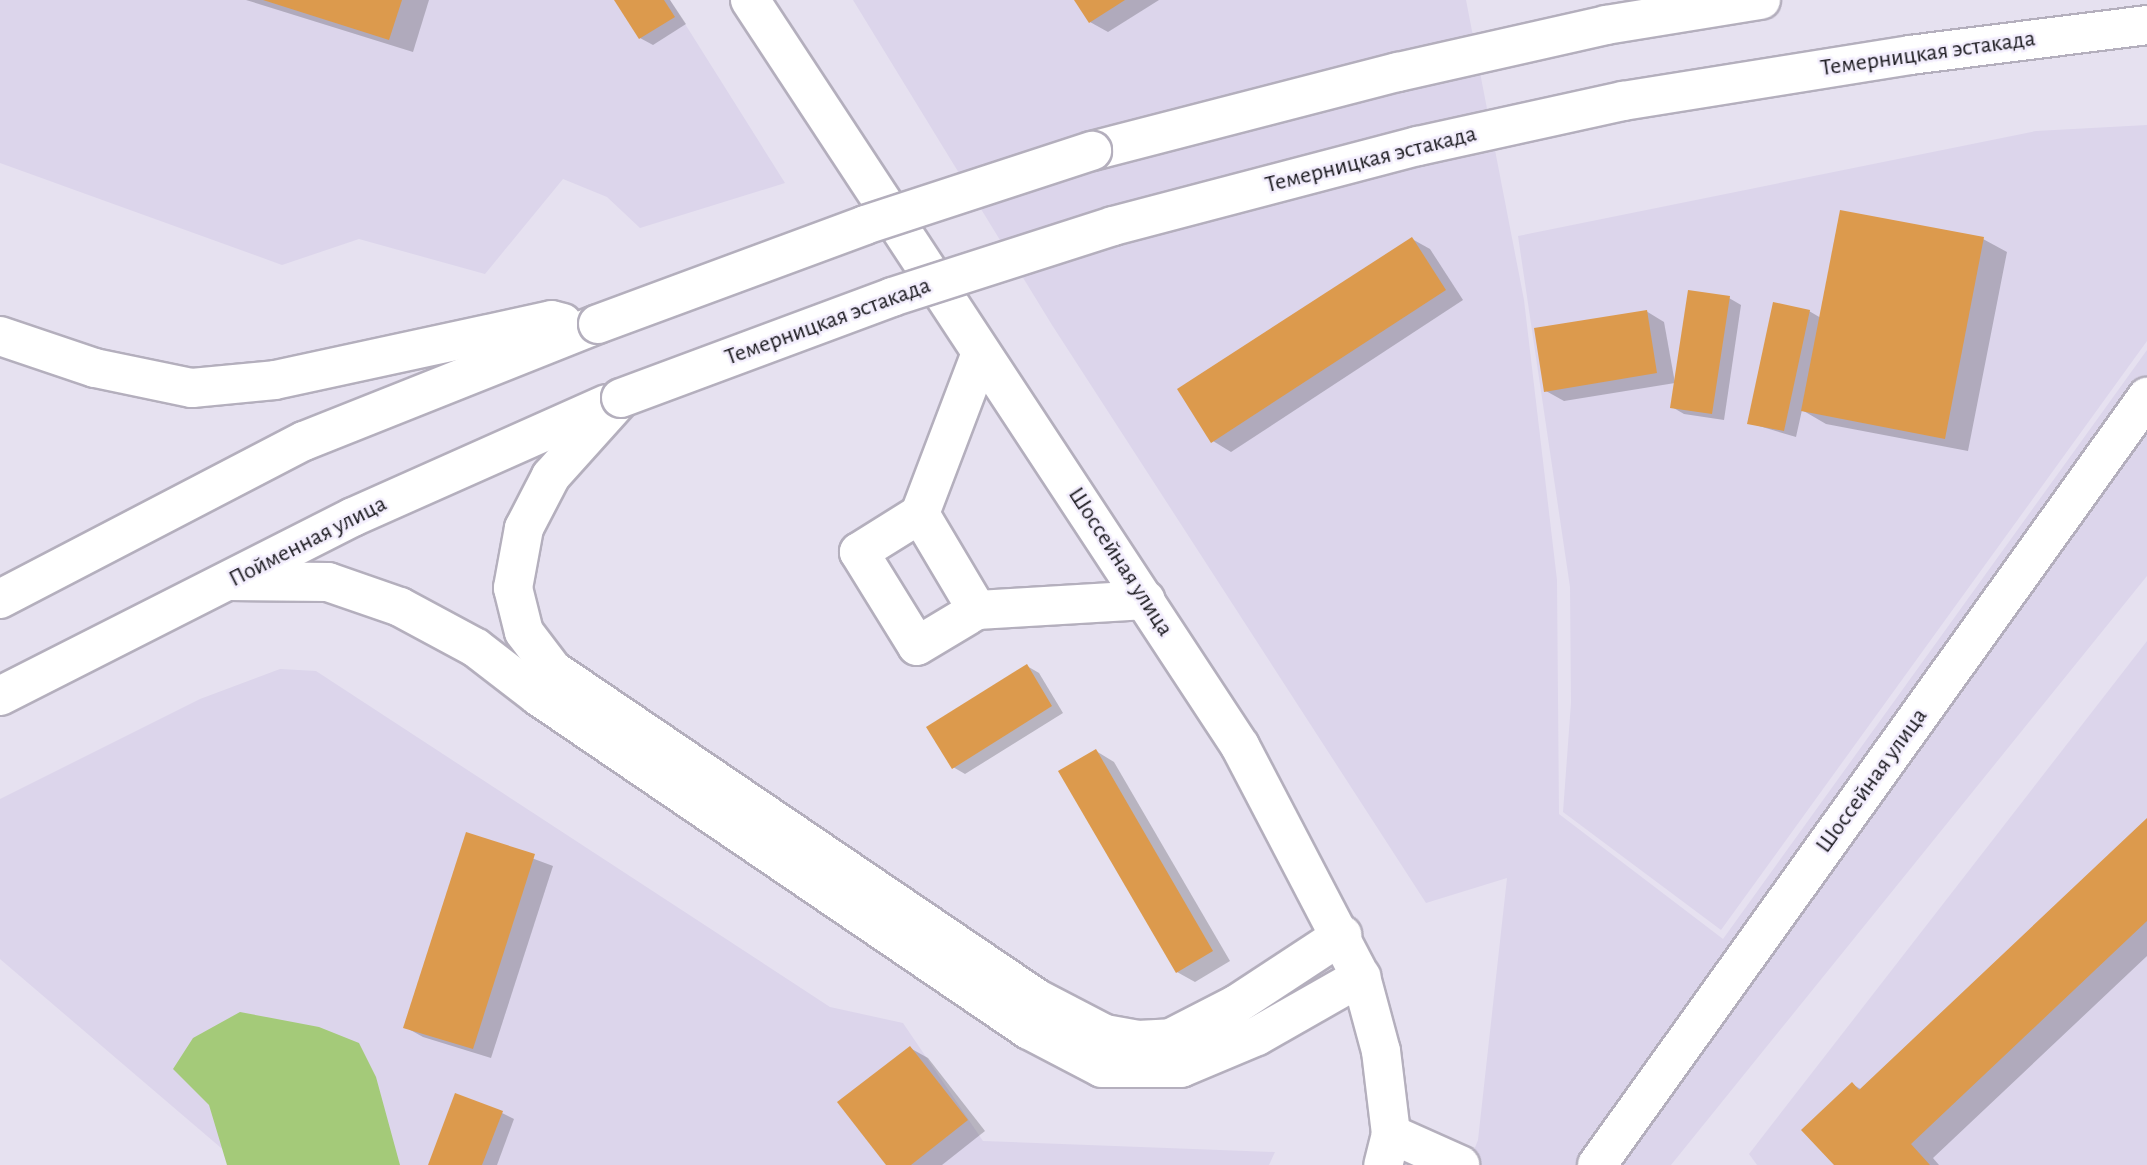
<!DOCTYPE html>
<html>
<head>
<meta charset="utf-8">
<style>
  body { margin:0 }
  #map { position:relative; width:2147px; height:1165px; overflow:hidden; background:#e6e1f0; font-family:"Alegreya Sans",sans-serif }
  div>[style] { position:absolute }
  .built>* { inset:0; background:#dcd5eb }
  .green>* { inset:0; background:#a4ca79 }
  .shadow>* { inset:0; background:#0003 }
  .building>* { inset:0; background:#dc9a4d }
  .roads { filter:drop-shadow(2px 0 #b4afbd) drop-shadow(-2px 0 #b4afbd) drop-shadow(0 2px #b4afbd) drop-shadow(0 -2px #b4afbd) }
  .minor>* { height:38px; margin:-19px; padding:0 19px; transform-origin:19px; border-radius:19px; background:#fff }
  .major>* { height:38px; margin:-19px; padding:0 19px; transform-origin:19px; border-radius:19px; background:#fff }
  .bridges { filter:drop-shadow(2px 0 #b4afbd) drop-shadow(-2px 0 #b4afbd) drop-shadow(0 2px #b4afbd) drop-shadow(0 -2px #b4afbd) }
  .major-bridge>* { height:38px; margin:-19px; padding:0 19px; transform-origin:19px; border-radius:19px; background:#fff }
  span { translate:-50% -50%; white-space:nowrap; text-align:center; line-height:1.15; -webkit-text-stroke:5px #f3eefd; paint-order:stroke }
  .street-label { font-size:24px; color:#1b1a1f }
</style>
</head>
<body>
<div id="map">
  <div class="built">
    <i style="clip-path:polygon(0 0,670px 0,785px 183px,640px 228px,607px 197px,563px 179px,485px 274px,359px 239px,282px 265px,0 163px)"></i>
    <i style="clip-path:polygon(853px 0,1466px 0,1524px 300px,1557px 580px,1559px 814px,1723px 939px,2147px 350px,2147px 576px,1671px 1165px,1468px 1165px,1478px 1140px,1507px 878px,1426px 903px,1052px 325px)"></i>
    <i style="clip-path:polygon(2147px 125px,2147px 341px,1721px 930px,1563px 812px,1571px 703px,1570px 587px,1518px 236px,2036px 131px)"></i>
    <i style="clip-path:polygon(2147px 641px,2147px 1165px,1757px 1165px,1749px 1154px)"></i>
    <i style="clip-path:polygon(280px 669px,316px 671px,830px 1007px,903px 1023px,983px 1141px,1275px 1152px,1269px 1165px,241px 1165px,0 959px,0 799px,200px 699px)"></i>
  </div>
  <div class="green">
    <i style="clip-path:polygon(240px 1012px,319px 1027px,359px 1043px,376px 1077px,400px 1165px,227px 1165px,209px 1105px,173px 1069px,193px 1038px)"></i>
  </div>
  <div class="shadow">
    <i style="clip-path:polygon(246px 0,429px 0,413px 52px)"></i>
    <i style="clip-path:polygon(616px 0,670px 0,686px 24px,653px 45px,640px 38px)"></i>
    <i style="clip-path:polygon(1076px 0,1159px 0,1108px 32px,1090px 22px)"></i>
    <i style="clip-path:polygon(1412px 239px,1430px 249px,1463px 300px,1231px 452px,1213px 441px)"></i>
    <i style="clip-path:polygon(1983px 239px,2007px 252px,1968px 451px,1826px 424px,1802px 410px,1796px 437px,1749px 423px,1809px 311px,1821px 318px)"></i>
    <i style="clip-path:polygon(1729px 298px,1741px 305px,1724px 420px,1684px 414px,1672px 407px)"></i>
    <i style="clip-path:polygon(1646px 311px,1664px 322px,1675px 383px,1564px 401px,1546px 391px)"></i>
    <i style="clip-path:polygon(1027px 666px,1039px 673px,1063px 713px,965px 774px,953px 767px)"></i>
    <i style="clip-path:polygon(1096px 751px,1114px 762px,1230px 961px,1195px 982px,1177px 972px)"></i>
    <i style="clip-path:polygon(2147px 821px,2147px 956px,1933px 1158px,1939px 1165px,1836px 1165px,1852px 1084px,1862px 1090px)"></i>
    <i style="clip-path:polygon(467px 834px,553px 866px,491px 1058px,423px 1037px,405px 1027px)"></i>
    <i style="clip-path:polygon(910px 1048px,928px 1058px,985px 1131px,942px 1165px,889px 1165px)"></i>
    <i style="clip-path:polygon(502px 1113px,514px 1119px,497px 1165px,430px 1165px)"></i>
  </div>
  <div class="building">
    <i style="clip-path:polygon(263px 0,402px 0,389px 40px)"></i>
    <i style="clip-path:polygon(614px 0,664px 0,675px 17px,639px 39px)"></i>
    <i style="clip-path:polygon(1074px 0,1125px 0,1089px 23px)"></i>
    <i style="clip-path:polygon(1840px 210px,1984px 237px,1945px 439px,1801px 411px)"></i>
    <i style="clip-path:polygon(1412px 237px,1446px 290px,1211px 443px,1177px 389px)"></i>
    <i style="clip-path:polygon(1688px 290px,1730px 296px,1712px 414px,1670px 408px)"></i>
    <i style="clip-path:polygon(1773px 302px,1810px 310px,1784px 431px,1747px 424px)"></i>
    <i style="clip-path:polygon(1647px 310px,1657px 373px,1544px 392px,1534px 328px)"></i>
    <i style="clip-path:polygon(1027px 664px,1052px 706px,952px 769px,926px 727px)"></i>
    <i style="clip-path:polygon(1096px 749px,1213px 951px,1176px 973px,1058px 771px)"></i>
    <i style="clip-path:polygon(2147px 818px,2147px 921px,1911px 1144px,1930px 1165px,1834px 1165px,1801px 1130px,1852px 1082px,1859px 1090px)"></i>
    <i style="clip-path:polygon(466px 832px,535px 854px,473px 1049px,403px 1028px)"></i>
    <i style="clip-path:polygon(910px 1046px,968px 1120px,911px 1165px,886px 1165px,837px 1102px)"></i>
    <i style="clip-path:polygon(455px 1093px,503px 1111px,482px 1165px,428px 1165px)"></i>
  </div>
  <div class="roads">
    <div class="minor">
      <i style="left:981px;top:353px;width:172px;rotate:110.8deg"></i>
      <i style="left:920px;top:514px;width:112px;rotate:59.3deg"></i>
      <i style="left:977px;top:610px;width:169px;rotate:-3.4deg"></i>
      <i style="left:920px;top:514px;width:72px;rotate:148.1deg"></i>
      <i style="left:859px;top:552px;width:110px;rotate:58.3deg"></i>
      <i style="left:917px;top:646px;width:70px;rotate:-31deg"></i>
      <i style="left:1391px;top:1134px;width:76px;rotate:24.2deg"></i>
      <i style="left:1597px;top:1165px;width:945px;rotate:-54.39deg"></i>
    </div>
    <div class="major">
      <i style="left:750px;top:0;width:893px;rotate:56.7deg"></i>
      <i style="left:1240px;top:746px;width:261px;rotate:62.4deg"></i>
      <i style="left:1361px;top:977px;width:77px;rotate:74.9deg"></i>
      <i style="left:1381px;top:1051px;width:84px;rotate:83.1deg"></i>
      <i style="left:1391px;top:1134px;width:32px;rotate:104deg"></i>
      <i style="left:1092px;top:151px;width:316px;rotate:-14.5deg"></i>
      <i style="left:1398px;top:72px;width:213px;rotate:-12.7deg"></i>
      <i style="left:1606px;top:25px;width:157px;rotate:-9.2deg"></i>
      <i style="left:0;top:336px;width:100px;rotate:18.6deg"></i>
      <i style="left:95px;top:368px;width:99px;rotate:11.7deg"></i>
      <i style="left:192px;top:388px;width:83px;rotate:-5.5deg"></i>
      <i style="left:275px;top:380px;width:283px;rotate:-12.2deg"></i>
      <i style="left:552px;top:320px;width:11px;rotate:15deg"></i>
      <i style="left:621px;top:398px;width:105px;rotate:131.9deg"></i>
      <i style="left:551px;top:476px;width:59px;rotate:117.4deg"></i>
      <i style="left:524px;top:528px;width:61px;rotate:100.4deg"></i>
      <i style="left:513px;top:588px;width:45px;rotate:76deg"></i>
      <i style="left:524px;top:632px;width:48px;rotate:52.7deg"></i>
      <i style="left:553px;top:670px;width:584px;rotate:34.18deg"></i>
      <i style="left:1036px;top:998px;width:78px;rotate:27.6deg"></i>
      <i style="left:1105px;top:1034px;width:34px;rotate:10deg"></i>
      <i style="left:1138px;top:1040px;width:33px;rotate:-3deg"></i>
      <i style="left:1171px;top:1038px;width:74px;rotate:-27.3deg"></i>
      <i style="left:1237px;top:1004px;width:126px;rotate:-33.3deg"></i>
      <i style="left:230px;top:581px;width:98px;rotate:0.6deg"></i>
      <i style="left:328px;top:582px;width:76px;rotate:19.1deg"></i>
      <i style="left:400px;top:607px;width:86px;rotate:28.3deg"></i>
      <i style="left:476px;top:648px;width:78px;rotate:37.7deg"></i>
      <i style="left:538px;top:696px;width:594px;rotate:34.23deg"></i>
      <i style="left:1029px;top:1030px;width:82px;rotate:27.5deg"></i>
      <i style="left:1102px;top:1068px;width:79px"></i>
      <i style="left:1181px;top:1068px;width:82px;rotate:-22.8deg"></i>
      <i style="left:1257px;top:1036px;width:120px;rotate:-29.6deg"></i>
      <i style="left:0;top:599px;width:343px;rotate:-27.5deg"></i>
      <i style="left:304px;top:441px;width:316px;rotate:-21.7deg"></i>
      <i style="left:0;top:696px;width:396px;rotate:-26.9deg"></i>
      <i style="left:353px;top:517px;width:278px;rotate:-24deg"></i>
    </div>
  </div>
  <div class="bridges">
    <div class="major-bridge">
      <i style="left:598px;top:324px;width:285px;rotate:-20.3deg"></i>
      <i style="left:865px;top:225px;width:239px;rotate:-18.1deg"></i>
      <i style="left:621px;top:398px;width:289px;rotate:-20.4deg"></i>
      <i style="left:892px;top:297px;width:232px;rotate:-17.8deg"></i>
      <i style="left:1113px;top:226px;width:315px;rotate:-14.7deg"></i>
      <i style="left:1418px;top:146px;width:210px;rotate:-12.4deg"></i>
      <i style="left:1623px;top:101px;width:291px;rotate:-9.1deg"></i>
      <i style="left:1910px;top:55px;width:239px;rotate:-7.2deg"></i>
    </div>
  </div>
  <div class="street-label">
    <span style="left:1928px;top:54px;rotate:-8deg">Темерницкая эстакада</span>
    <span style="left:1371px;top:160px;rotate:-14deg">Темерницкая эстакада</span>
    <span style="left:828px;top:322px;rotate:-20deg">Темерницкая эстакада</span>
    <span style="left:308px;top:542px;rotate:-27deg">Пойменная улица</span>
    <span style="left:1120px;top:562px;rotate:57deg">Шоссейная улица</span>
    <span style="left:1872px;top:781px;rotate:-54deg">Шоссейная улица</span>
  </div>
</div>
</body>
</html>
